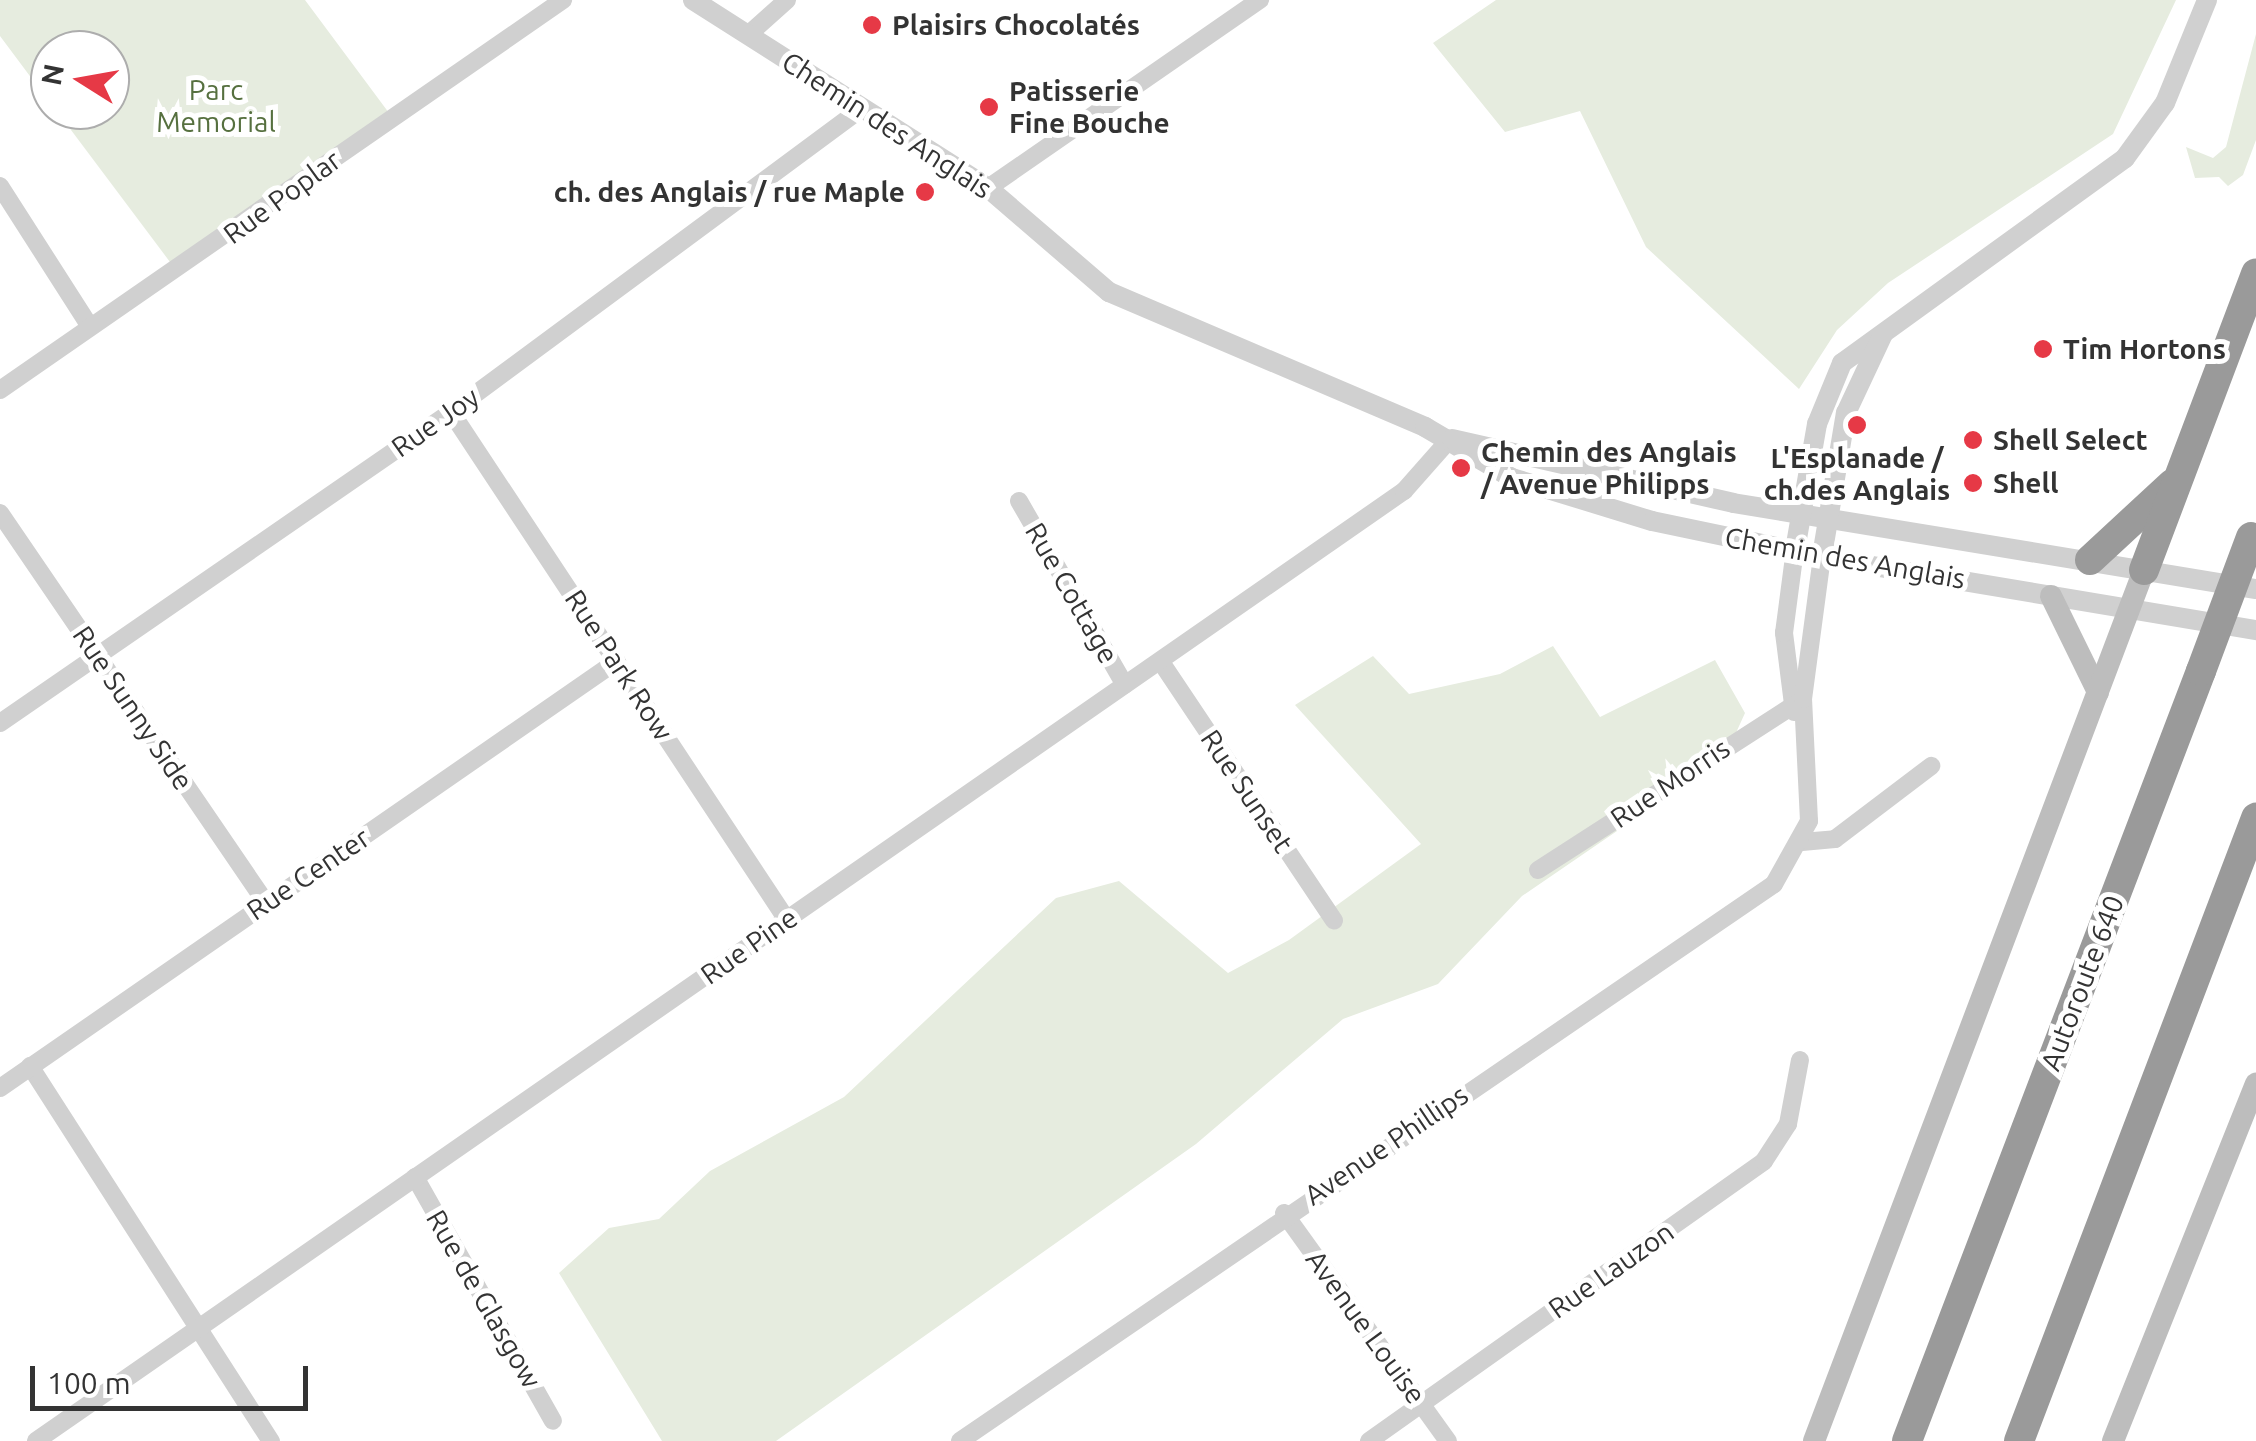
<!DOCTYPE html>
<html>
<head>
<meta charset="utf-8">
<style>
  body { margin:0 }
  #map { position:relative; width:2256px; height:1441px; overflow:hidden; background:#fff; font-family:Ubuntu,sans-serif }
  div>[style] { position:absolute }
  .green>* { inset:0; background:#e6ecdf }
  .minor>* { height:18px; margin:-9px; padding:0 9px; transform-origin:9px; border-radius:9px; background:#d0d0d0 }
  .tertiary>* { height:20px; margin:-10px; padding:0 10px; transform-origin:10px; border-radius:10px; background:#d0d0d0 }
  .secondary>* { height:22px; margin:-11px; padding:0 11px; transform-origin:11px; border-radius:11px; background:#bdbdbd }
  .motorway>* { height:30px; margin:-15px; padding:0 15px; transform-origin:15px; border-radius:15px; background:#9a9a9a }
  .motorway-bridge>* { height:30px; margin:-15px; padding:0 15px; transform-origin:15px; border-radius:15px; background:#9a9a9a }
  .dots>* { width:28px; height:28px; translate:-50% -50%; box-sizing:border-box; border:5px solid #fff; border-radius:50% }
  span { translate:-50% -50%; white-space:nowrap; text-align:center; line-height:1.15; -webkit-text-stroke:10px #fff; paint-order:stroke }
  .poi-label { font-size:28px; color:#333; font-weight:700 }
  .left { translate:0 -50%; text-align:left }
  .right { translate:-100% -50%; text-align:right }
  .park-label { font-size:28px; color:#56703f }
  .street-label { font-size:28px; color:#333 }
  .north { position:absolute; left:30px; top:30px; width:100px; height:100px; box-sizing:border-box; background:#fff; border:2px solid #adadad; border-radius:50%; rotate:281deg; font-size:28px; font-weight:700; line-height:40px; text-align:center; color:#333 }
  .north::after { content:''; display:block; margin:auto; width:35px; height:45px; background:#e63946; clip-path:polygon(50% 0,100% 100%,50% 72%,0 100%) }
  .scale { position:absolute; left:30px; top:1366px; width:278px; height:45px; box-sizing:border-box; border:5px solid #333; border-top:0; padding-left:12px; font-size:30px; line-height:35px; white-space:nowrap; color:#333; -webkit-text-stroke:8px #fff; paint-order:stroke }
</style>
</head>
<body>
<div id="map">
  <div class="green">
    <i style="clip-path:polygon(0 0,305px 0,389px 113px,173px 266px,56px 110px,110px 110px,110px 50px,50px 50px,50px 103px,0 36px)"></i>
    <i style="clip-path:polygon(1496px 0,2176px 0,2113px 134px,1888px 283px,1837px 330px,1799px 389px,1646px 247px,1580px 111px,1505px 132px,1433px 43px)"></i>
    <i style="clip-path:polygon(2256px 34px,2256px 140px,2243px 175px,2228px 186px,2219px 177px,2195px 178px,2186px 147px,2213px 158px,2226px 147px)"></i>
    <i style="clip-path:polygon(1553px 646px,1600px 717px,1715px 660px,1745px 713px,1725px 757px,1522px 896px,1438px 984px,1343px 1019px,1196px 1144px,776px 1441px,662px 1441px,559px 1273px,609px 1228px,659px 1219px,710px 1171px,844px 1097px,1056px 898px,1119px 881px,1228px 973px,1289px 940px,1421px 844px,1295px 705px,1373px 656px,1409px 694px,1500px 674px)"></i>
  </div>
  <div class="minor">
    <i style="left:749px;top:34px;width:51px;rotate:-41.8deg"></i>
    <i style="left:0;top:186px;width:167px;rotate:57.4deg"></i>
    <i style="left:988px;top:188px;width:331px;rotate:-34.7deg"></i>
    <i style="left:0;top:390px;width:685px;rotate:-34.71deg"></i>
    <i style="left:451px;top:412px;width:609px;rotate:56.52deg"></i>
    <i style="left:1019px;top:501px;width:212px;rotate:60.1deg"></i>
    <i style="left:0;top:513px;width:472px;rotate:55.7deg"></i>
    <i style="left:1161px;top:662px;width:311px;rotate:56.2deg"></i>
    <i style="left:1794px;top:712px;width:80px;rotate:-97.2deg"></i>
    <i style="left:1784px;top:633px;width:84px;rotate:-82.5deg"></i>
    <i style="left:0;top:723px;width:548px;rotate:-34.59deg"></i>
    <i style="left:451px;top:412px;width:510px;rotate:-36.47deg"></i>
    <i style="left:1802px;top:842px;width:33px;rotate:-5deg"></i>
    <i style="left:1835px;top:839px;width:121px;rotate:-37.2deg"></i>
    <i style="left:1538px;top:870px;width:315px;rotate:-32.8deg"></i>
    <i style="left:30px;top:1066px;width:446px;rotate:57.3deg"></i>
    <i style="left:0;top:1088px;width:750px;rotate:-34.69deg"></i>
    <i style="left:415px;top:1177px;width:280px;rotate:60.5deg"></i>
    <i style="left:1284px;top:1213px;width:281px;rotate:54.3deg"></i>
    <i style="left:36px;top:1441px;width:1666px;rotate:-34.78deg"></i>
    <i style="left:1404px;top:491px;width:69px;rotate:-48.5deg"></i>
    <i style="left:960px;top:1441px;width:986px;rotate:-34.38deg"></i>
    <i style="left:1774px;top:884px;width:72px;rotate:-60.9deg"></i>
    <i style="left:1809px;top:821px;width:122px;rotate:-92.8deg"></i>
    <i style="left:1803px;top:699px;width:144px;rotate:-82.4deg"></i>
    <i style="left:1369px;top:1441px;width:484px;rotate:-35.3deg"></i>
    <i style="left:1764px;top:1161px;width:44px;rotate:-57deg"></i>
    <i style="left:1788px;top:1124px;width:65px;rotate:-79.4deg"></i>
  </div>
  <div class="tertiary">
    <i style="left:693px;top:0;width:350px;rotate:32.5deg"></i>
    <i style="left:988px;top:188px;width:160px;rotate:40.7deg"></i>
    <i style="left:1109px;top:292px;width:344px;rotate:23.1deg"></i>
    <i style="left:1425px;top:427px;width:101px;rotate:30.4deg"></i>
    <i style="left:1512px;top:478px;width:146px;rotate:17.1deg"></i>
    <i style="left:1652px;top:521px;width:195px;rotate:11.8deg"></i>
    <i style="left:1843px;top:561px;width:419px;rotate:9.5deg"></i>
    <i style="left:1452px;top:439px;width:288px;rotate:12.8deg"></i>
    <i style="left:1733px;top:503px;width:530px;rotate:9.34deg"></i>
    <i style="left:1795px;top:550px;width:128px;rotate:-80.1deg"></i>
    <i style="left:1817px;top:424px;width:66px;rotate:-67.7deg"></i>
    <i style="left:1842px;top:363px;width:349px;rotate:-35.9deg"></i>
    <i style="left:2125px;top:158px;width:68px;rotate:-54deg"></i>
    <i style="left:2165px;top:103px;width:111px;rotate:-67.8deg"></i>
    <i style="left:1822px;top:556px;width:145px;rotate:-80.5deg"></i>
    <i style="left:1846px;top:413px;width:87px;rotate:-64.9deg"></i>
  </div>
  <div class="secondary">
    <i style="left:2051px;top:596px;width:107px;rotate:63.9deg"></i>
    <i style="left:1814px;top:1441px;width:931px;rotate:-69.25deg"></i>
    <i style="left:2113px;top:1441px;width:385px;rotate:-68.2deg"></i>
  </div>
  <div class="motorway">
    <i style="left:2090px;top:560px;width:112px;rotate:-42.8deg"></i>
    <i style="left:2144px;top:570px;width:317px;rotate:-69.3deg"></i>
    <i style="left:1907px;top:1441px;width:824px;rotate:-69.1deg"></i>
    <i style="left:2019px;top:1441px;width:667px;rotate:-69.17deg"></i>
  </div>
  <div class="motorway-bridge">
    <i style="left:2201px;top:671px;width:143px;rotate:-69.5deg"></i>
  </div>
  <div class="dots">
    <i style="left:872px;top:25px;background:#e63946"></i>
    <i style="left:989px;top:107px;background:#e63946"></i>
    <i style="left:925px;top:192px;background:#e63946"></i>
    <i style="left:2043px;top:349px;background:#e63946"></i>
    <i style="left:1857px;top:425px;background:#e63946"></i>
    <i style="left:1973px;top:440px;background:#e63946"></i>
    <i style="left:1461px;top:468px;background:#e63946"></i>
    <i style="left:1973px;top:483px;background:#e63946"></i>
  </div>
  <div class="poi-label">
    <span class="left" style="left:892px;top:25px">Plaisirs Chocolatés</span>
    <span class="left" style="left:1009px;top:107px">Patisserie<br>Fine Bouche</span>
    <span class="right" style="left:905px;top:192px">ch. des Anglais / rue Maple</span>
    <span class="left" style="left:2063px;top:349px">Tim Hortons</span>
    <span class="left" style="left:1993px;top:440px">Shell Select</span>
    <span class="left" style="left:1481px;top:468px">Chemin des Anglais<br>/ Avenue Philipps</span>
    <span style="left:1857px;top:474px">L'Esplanade /<br>ch.des Anglais</span>
    <span class="left" style="left:1993px;top:483px">Shell</span>
  </div>
  <div class="park-label">
    <span style="left:216px;top:106px">Parc<br>Memorial</span>
  </div>
  <div class="street-label">
    <span style="left:887px;top:125px;rotate:33deg">Chemin des Anglais</span>
    <span style="left:282px;top:197px;rotate:-36deg">Rue Poplar</span>
    <span style="left:435px;top:422px;rotate:-35deg">Rue Joy</span>
    <span style="left:1845px;top:558px;rotate:10deg">Chemin des Anglais</span>
    <span style="left:1072px;top:593px;rotate:60deg">Rue Cottage</span>
    <span style="left:619px;top:665px;rotate:57deg">Rue Park Row</span>
    <span style="left:133px;top:708px;rotate:56deg">Rue Sunny Side</span>
    <span style="left:1670px;top:783px;rotate:-34deg">Rue Morris</span>
    <span style="left:1247px;top:791px;rotate:56deg">Rue Sunset</span>
    <span style="left:308px;top:874px;rotate:-34deg">Rue Center</span>
    <span style="left:749px;top:946px;rotate:-35deg">Rue Pine</span>
    <span style="left:2082px;top:983px;rotate:-69deg">Autoroute 640</span>
    <span style="left:1386px;top:1145px;rotate:-34deg">Avenue Phillips</span>
    <span style="left:1611px;top:1270px;rotate:-35deg">Rue Lauzon</span>
    <span style="left:484px;top:1299px;rotate:60deg">Rue de Glasgow</span>
    <span style="left:1366px;top:1327px;rotate:54deg">Avenue Louise</span>
  </div>
  <div class="north">N</div>
  <div class="scale">100 m</div>
</div>
</body>
</html>
